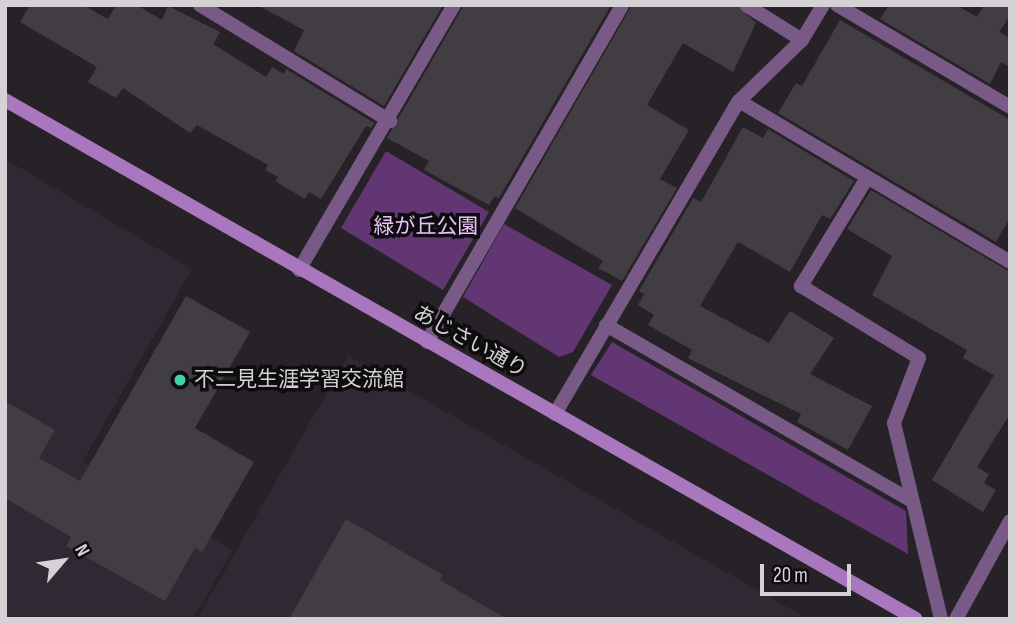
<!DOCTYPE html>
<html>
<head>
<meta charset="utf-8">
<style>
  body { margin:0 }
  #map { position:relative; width:1015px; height:624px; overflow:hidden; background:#262227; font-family:"Sofia Sans Condensed","Noto Sans JP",sans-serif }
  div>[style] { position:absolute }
  .built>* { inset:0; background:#302933 }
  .green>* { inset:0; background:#623672 }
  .building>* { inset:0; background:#413d42 }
  .street>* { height:14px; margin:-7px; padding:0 7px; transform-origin:7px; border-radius:7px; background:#795985 }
  .secondary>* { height:14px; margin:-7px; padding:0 7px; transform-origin:7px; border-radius:7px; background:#a977bd }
  .dots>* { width:19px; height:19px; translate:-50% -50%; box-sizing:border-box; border:4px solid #0e0c0e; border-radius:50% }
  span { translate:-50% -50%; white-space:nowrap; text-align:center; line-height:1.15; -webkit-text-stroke:7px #0e0c0e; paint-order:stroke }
  .park-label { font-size:21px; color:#e9c2f8 }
  .street-label { font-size:21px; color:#d4d2d5 }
  .poi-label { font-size:21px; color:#d4d2d5 }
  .left { translate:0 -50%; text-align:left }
  .frame { position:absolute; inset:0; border:7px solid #d4d2d5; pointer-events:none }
  .north { position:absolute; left:28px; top:526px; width:70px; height:70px; -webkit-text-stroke:5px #0e0c0e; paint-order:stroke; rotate:61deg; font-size:19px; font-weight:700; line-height:28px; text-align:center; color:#d4d2d5 }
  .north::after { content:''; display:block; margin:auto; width:24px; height:32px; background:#d4d2d5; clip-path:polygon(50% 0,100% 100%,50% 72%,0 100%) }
  .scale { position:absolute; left:760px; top:564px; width:91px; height:32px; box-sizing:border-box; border:4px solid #d4d2d5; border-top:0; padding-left:9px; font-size:21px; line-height:24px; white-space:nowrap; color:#d4d2d5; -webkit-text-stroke:5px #0e0c0e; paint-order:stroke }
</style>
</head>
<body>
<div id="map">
  <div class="built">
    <i style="clip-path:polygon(5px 159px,192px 269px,83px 461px,233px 550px,193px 619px,5px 619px)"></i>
    <i style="clip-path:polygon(348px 356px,808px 619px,197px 619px)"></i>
  </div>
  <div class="green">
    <i style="clip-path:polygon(386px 151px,489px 212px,443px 290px,341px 228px)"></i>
    <i style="clip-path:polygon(504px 224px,612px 285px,573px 352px,559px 357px,463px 297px)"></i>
    <i style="clip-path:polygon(612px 342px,906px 511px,908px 554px,591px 375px)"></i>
  </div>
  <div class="building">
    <i style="clip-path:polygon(30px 5px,83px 5px,108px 19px,116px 5px,137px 5px,162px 20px,168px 6px,220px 32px,213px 44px,266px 77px,272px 67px,284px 74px,286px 69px,374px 123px,371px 128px,366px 126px,321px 199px,309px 192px,305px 199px,275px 181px,278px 177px,265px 170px,268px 165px,197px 125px,190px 133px,123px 88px,116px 98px,88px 82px,97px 67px,20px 22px)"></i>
    <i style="clip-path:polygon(257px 5px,443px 5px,384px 106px,294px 51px,304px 30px)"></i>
    <i style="clip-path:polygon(464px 5px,611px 5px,499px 198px,495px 196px,489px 205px,424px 170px,429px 161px,387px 138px)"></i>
    <i style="clip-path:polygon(632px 5px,736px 5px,756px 23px,733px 72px,683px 43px,647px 105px,689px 130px,660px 179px,677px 188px,622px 281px,598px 268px,603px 261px,515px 208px)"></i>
    <i style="clip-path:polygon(889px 5px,956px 5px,977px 17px,984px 5px,1010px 5px,1010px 16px,999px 32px,1010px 38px,1010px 67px,1001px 62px,990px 84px,880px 19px)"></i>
    <i style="clip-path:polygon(840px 20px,1010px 120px,1010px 218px,996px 242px,778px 113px,796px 83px,802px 86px)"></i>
    <i style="clip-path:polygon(743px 127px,763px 138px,768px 129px,854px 181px,830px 219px,822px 215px,790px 272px,738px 242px,700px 306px,769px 343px,790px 311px,834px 338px,810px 374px,872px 406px,848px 450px,797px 422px,801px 414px,688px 358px,692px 350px,648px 325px,654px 315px,638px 305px,644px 294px,639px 291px,693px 198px,701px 202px)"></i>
    <i style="clip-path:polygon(871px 190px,1010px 272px,1010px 414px,977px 467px,989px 474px,984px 483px,996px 490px,983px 512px,932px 480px,994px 375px,963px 358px,967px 350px,872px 295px,892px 256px,847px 229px)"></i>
    <i style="clip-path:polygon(186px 296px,250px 332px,195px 428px,254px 462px,202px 552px,195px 548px,165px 601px,66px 546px,71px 537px,5px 498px,5px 401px,55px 430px,39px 458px,80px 481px)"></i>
    <i style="clip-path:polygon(346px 519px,443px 575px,440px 580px,507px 619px,289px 619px)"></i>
  </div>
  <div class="street">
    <i style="left:200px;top:5px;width:223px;rotate:31.4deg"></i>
    <i style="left:746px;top:5px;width:66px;rotate:32deg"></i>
    <i style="left:837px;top:5px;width:201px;rotate:30.5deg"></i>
    <i style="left:739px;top:101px;width:315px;rotate:30.7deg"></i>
    <i style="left:867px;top:178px;width:127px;rotate:121.4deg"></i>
    <i style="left:801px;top:286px;width:138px;rotate:31.4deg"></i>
    <i style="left:919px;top:358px;width:70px;rotate:111deg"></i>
    <i style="left:894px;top:423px;width:202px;rotate:76.5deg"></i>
    <i style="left:299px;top:270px;width:307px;rotate:-59.7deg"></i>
    <i style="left:606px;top:325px;width:353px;rotate:29.9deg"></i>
    <i style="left:427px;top:342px;width:389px;rotate:-59.9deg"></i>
    <i style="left:555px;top:414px;width:363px;rotate:-59.6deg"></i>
    <i style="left:739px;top:101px;width:88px;rotate:-44.1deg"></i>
    <i style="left:802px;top:40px;width:41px;rotate:-59deg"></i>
    <i style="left:956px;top:619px;width:112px;rotate:-61.1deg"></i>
  </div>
  <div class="secondary">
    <i style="left:5px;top:100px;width:1048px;rotate:29.67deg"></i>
  </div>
  <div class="dots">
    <i style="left:180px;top:380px;background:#3ed4a3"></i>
  </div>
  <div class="park-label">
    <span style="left:426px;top:227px">緑が丘公園</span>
  </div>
  <div class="street-label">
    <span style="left:470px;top:342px;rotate:29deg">あじさい通り</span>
  </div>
  <div class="poi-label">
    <span class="left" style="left:194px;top:380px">不二見生涯学習交流館</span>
  </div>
  <div class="frame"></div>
  <div class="north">N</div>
  <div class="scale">20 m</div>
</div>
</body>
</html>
